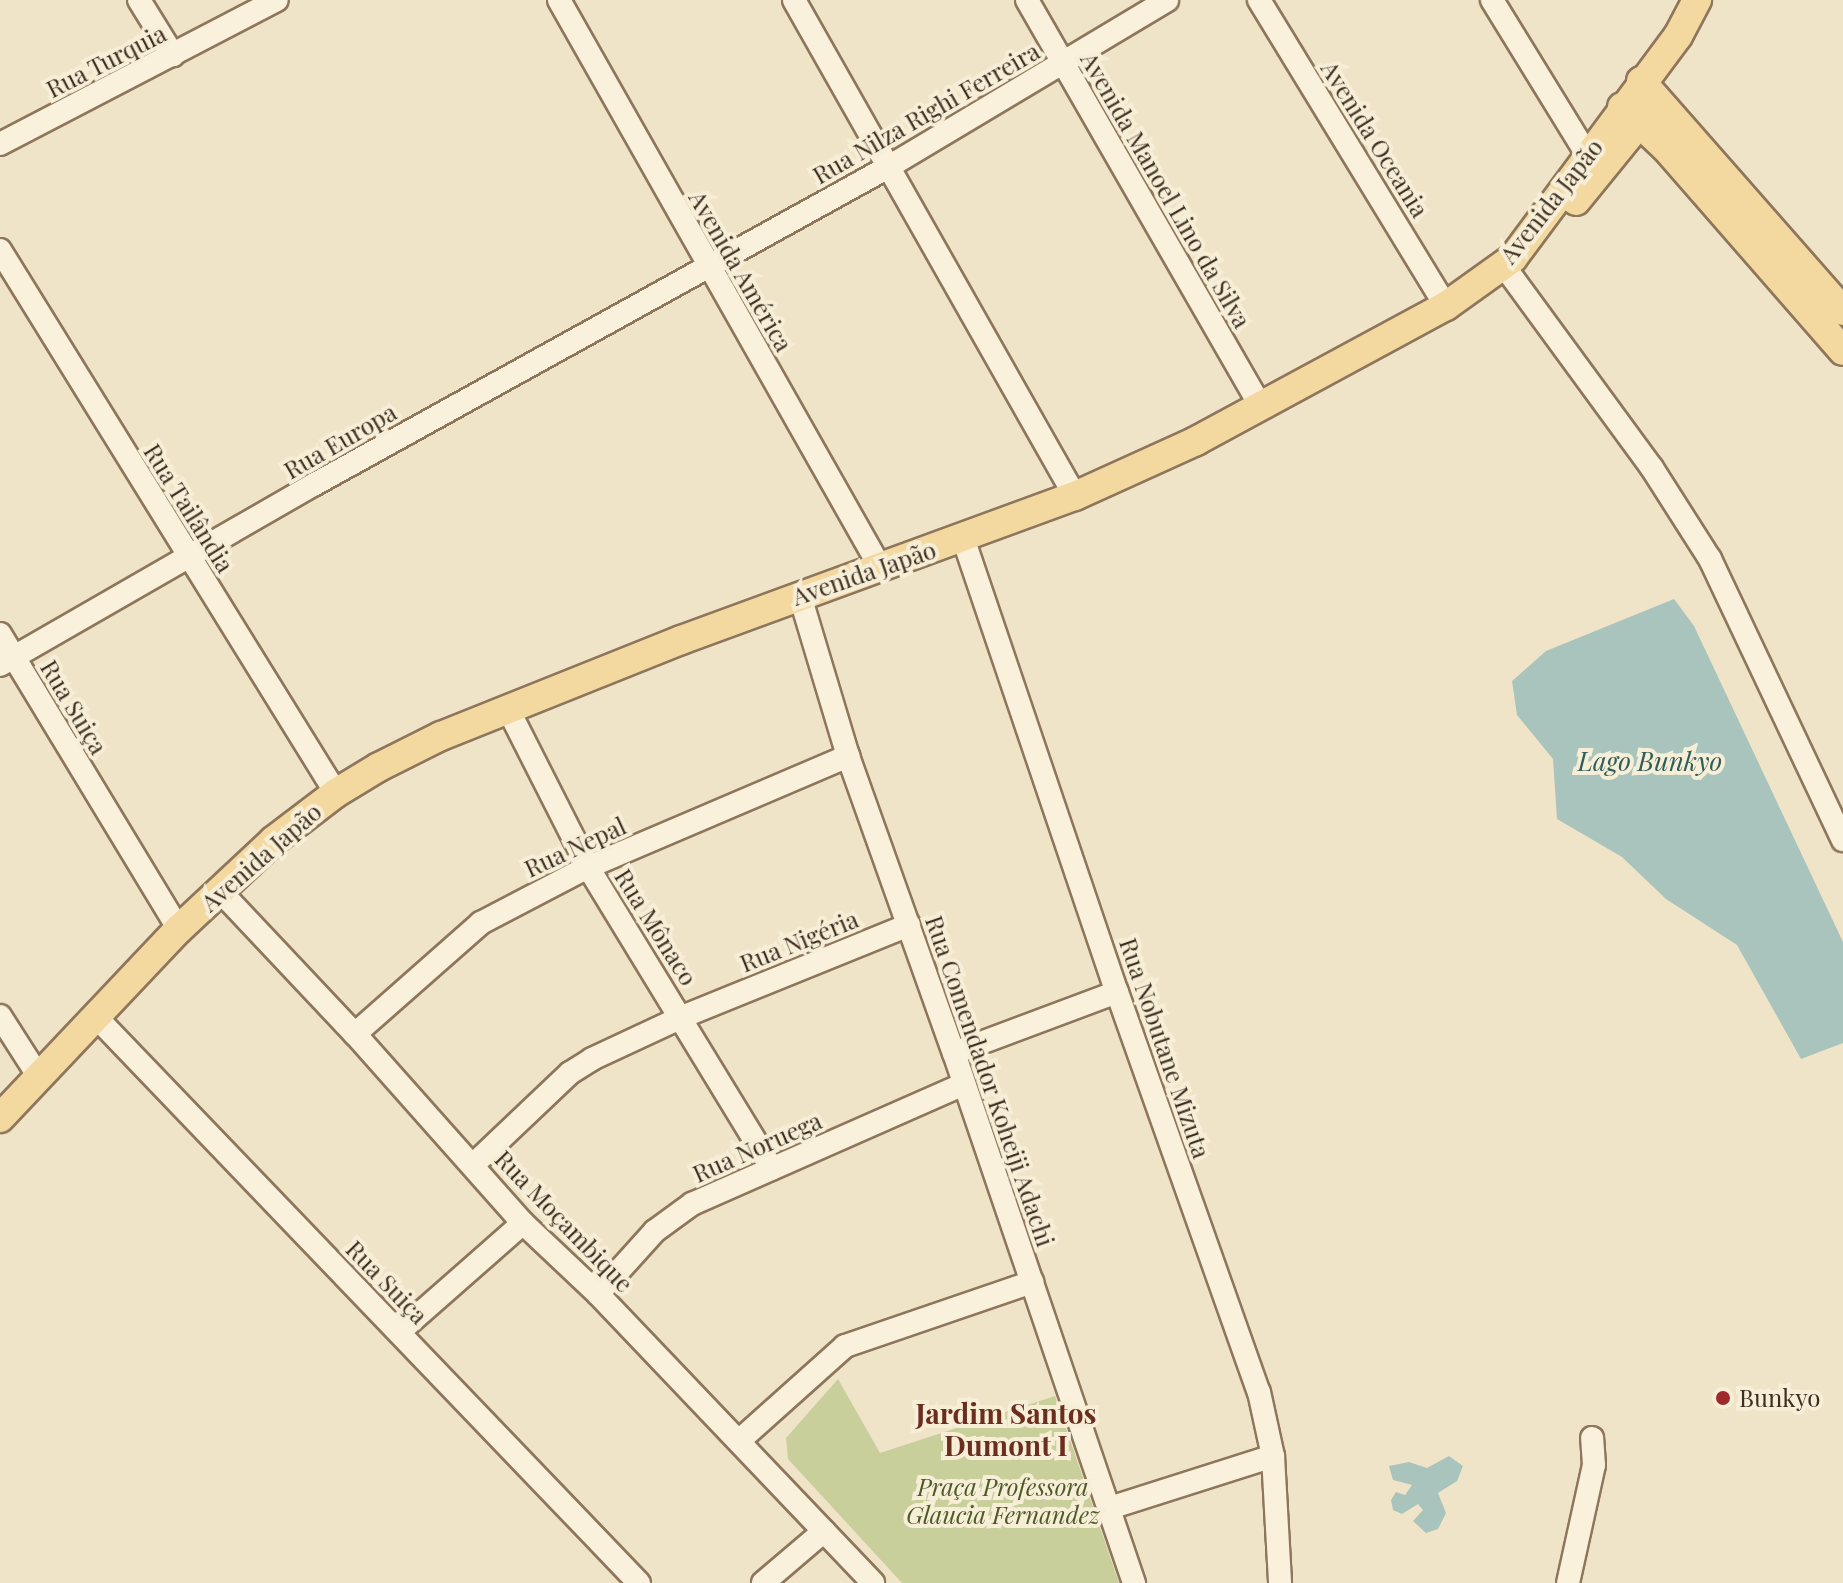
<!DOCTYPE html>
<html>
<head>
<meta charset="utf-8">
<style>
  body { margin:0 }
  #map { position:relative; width:1843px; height:1583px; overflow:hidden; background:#f0e4c8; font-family:"Playfair Display",serif }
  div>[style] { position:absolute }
  .green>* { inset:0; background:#c9cf9b }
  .water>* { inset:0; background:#a9c4bc }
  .roads { filter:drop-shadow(2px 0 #8d765c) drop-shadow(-2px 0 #8d765c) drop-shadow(0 2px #8d765c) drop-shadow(0 -2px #8d765c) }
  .minor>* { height:22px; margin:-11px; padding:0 11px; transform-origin:11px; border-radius:11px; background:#faf1dc }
  .major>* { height:28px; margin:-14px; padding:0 14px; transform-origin:14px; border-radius:14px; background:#f3d9a0 }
  .dots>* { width:22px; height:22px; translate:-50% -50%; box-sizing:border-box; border:4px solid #f7eed8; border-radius:50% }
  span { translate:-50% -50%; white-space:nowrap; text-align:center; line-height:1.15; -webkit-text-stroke:8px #f7eed8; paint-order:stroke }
  .street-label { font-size:24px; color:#3d2e20 }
  .poi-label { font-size:24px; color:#3d2e20 }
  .left { translate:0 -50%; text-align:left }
  .park-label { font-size:24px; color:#4d5a26; font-style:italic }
  .water-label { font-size:26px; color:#2f5d5a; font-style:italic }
  .quarter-label { font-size:28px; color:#6b2e1e; font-weight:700 }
</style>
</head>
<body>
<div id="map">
  <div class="green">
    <i style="clip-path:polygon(838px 1379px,880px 1453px,1055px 1396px,1119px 1583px,902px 1583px,788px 1459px,786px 1438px)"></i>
  </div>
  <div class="water">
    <i style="clip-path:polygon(1674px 599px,1694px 626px,1843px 942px,1843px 1043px,1801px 1059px,1737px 945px,1666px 899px,1622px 857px,1557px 819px,1553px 759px,1517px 715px,1512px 681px,1546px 651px)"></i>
    <i style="clip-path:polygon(1449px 1456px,1463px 1466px,1457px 1481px,1438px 1493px,1446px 1513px,1438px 1529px,1426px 1533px,1413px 1521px,1423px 1510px,1418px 1504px,1402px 1514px,1393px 1510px,1391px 1500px,1396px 1492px,1405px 1495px,1412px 1485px,1393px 1480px,1389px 1466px,1409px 1462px,1427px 1468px)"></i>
  </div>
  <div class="roads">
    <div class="minor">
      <i style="left:139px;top:0;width:65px;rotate:58.3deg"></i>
      <i style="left:559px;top:0;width:652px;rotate:60.48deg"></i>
      <i style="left:794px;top:0;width:570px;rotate:60.47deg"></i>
      <i style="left:1027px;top:0;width:469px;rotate:60.1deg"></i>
      <i style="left:1259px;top:0;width:359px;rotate:58.6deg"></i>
      <i style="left:1492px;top:0;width:183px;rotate:58.4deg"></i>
      <i style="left:0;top:144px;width:312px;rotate:-27.5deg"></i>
      <i style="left:0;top:250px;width:639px;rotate:58.25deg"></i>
      <i style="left:1504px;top:266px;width:250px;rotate:53.8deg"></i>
      <i style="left:1652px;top:468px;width:108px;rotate:57.5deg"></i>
      <i style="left:1710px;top:559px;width:311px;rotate:64.7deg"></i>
      <i style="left:963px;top:538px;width:479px;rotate:71.3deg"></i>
      <i style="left:1117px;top:992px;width:424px;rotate:70.5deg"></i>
      <i style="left:1259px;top:1392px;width:66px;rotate:77.7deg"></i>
      <i style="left:1273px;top:1456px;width:127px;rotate:86.8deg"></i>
      <i style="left:800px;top:596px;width:167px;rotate:73.3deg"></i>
      <i style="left:848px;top:756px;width:315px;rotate:70.4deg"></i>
      <i style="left:954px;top:1053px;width:560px;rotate:71.24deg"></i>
      <i style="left:0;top:634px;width:345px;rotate:58.8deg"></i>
      <i style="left:0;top:665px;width:363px;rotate:-29.9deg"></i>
      <i style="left:315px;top:484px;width:657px;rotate:-28.94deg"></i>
      <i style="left:890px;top:166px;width:323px;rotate:-30.9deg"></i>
      <i style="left:508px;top:709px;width:177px;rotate:63.1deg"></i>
      <i style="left:588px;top:867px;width:353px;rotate:58.6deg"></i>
      <i style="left:221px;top:892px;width:195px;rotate:46.7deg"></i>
      <i style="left:355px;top:1034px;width:253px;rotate:48.4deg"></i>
      <i style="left:523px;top:1223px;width:103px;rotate:43.4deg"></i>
      <i style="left:598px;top:1294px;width:399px;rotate:46.4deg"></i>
      <i style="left:0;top:1016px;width:72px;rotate:57.4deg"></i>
      <i style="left:97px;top:1018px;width:783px;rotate:46.19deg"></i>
      <i style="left:355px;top:1034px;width:168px;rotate:-41.4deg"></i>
      <i style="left:481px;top:923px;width:121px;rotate:-27.6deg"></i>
      <i style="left:588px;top:867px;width:283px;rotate:-23.1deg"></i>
      <i style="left:954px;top:1053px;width:174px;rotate:-20.5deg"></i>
      <i style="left:473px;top:1165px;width:134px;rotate:-43.5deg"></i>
      <i style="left:570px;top:1073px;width:26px;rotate:-32deg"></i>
      <i style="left:592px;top:1059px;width:99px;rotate:-25deg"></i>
      <i style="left:682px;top:1017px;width:245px;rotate:-22.1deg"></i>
      <i style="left:598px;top:1294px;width:85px;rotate:-47.9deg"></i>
      <i style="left:655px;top:1231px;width:46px;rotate:-36.1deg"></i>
      <i style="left:692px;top:1204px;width:295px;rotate:-23.8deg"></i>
      <i style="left:399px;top:1332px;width:165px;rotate:-41.3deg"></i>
      <i style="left:740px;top:1440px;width:141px;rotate:-41.8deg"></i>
      <i style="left:845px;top:1346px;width:198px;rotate:-18.9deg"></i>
      <i style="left:1110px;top:1508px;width:171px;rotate:-17.7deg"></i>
      <i style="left:763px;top:1583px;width:80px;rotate:-40.4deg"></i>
      <i style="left:1568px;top:1583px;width:121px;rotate:-77.6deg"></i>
      <i style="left:1594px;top:1465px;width:27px;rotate:-94deg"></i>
    </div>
    <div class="major">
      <i style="left:1641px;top:81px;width:306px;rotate:48.7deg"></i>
      <i style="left:1622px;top:107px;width:60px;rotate:43deg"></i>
      <i style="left:1666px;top:148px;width:269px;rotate:48.9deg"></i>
      <i style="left:1576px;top:201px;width:117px;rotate:-50.9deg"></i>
      <i style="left:0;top:1118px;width:260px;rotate:-46.6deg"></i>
      <i style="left:179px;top:929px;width:129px;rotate:-43.1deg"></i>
      <i style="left:273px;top:841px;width:79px;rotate:-37.3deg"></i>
      <i style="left:336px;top:793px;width:50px;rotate:-31.2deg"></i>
      <i style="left:379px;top:767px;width:69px;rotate:-26.6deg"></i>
      <i style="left:441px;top:736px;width:258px;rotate:-21.8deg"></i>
      <i style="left:681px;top:640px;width:419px;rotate:-20.1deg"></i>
      <i style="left:1075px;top:496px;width:133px;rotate:-24.4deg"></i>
      <i style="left:1196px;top:441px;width:284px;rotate:-28.4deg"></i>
      <i style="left:1446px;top:306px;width:82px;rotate:-35.6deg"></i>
      <i style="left:1513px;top:258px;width:277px;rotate:-53.4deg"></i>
      <i style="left:1678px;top:36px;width:41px;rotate:-62.2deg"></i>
    </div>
  </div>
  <div class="dots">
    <i style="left:1723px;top:1398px;background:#9e2a2b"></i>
  </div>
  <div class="street-label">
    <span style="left:106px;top:61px;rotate:-27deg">Rua Turquia</span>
    <span style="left:926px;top:113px;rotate:-30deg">Rua Nilza Righi Ferreira</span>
    <span style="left:1375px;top:139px;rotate:58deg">Avenida Oceania</span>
    <span style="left:1166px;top:190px;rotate:60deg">Avenida Manoel Lino da Silva</span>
    <span style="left:1551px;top:201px;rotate:-52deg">Avenida Japão</span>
    <span style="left:741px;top:271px;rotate:60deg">Avenida América</span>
    <span style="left:340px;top:441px;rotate:-30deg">Rua Europa</span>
    <span style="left:189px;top:508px;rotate:58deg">Rua Tailândia</span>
    <span style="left:864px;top:573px;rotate:-19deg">Avenida Japão</span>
    <span style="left:74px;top:707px;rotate:59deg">Rua Suiça</span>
    <span style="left:575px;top:847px;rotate:-25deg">Rua Nepal</span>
    <span style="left:261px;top:857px;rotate:-41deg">Avenida Japão</span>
    <span style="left:656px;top:927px;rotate:58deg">Rua Mônaco</span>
    <span style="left:799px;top:941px;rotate:-22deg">Rua Nigéria</span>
    <span style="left:1165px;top:1048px;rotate:71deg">Rua Nobutane Mizuta</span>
    <span style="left:990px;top:1081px;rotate:71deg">Rua Comendador Koheiji Adachi</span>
    <span style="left:757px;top:1147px;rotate:-24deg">Rua Noruega</span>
    <span style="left:564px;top:1221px;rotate:46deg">Rua Moçambique</span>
    <span style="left:387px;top:1282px;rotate:46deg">Rua Suiça</span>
  </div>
  <div class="poi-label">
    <span class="left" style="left:1739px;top:1398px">Bunkyo</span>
  </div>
  <div class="park-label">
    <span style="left:1003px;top:1501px">Praça Professora<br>Glaucia Fernandez</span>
  </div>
  <div class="water-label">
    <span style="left:1650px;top:761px">Lago Bunkyo</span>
  </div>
  <div class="quarter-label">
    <span style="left:1006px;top:1429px">Jardim Santos<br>Dumont I</span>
  </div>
</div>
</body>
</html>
